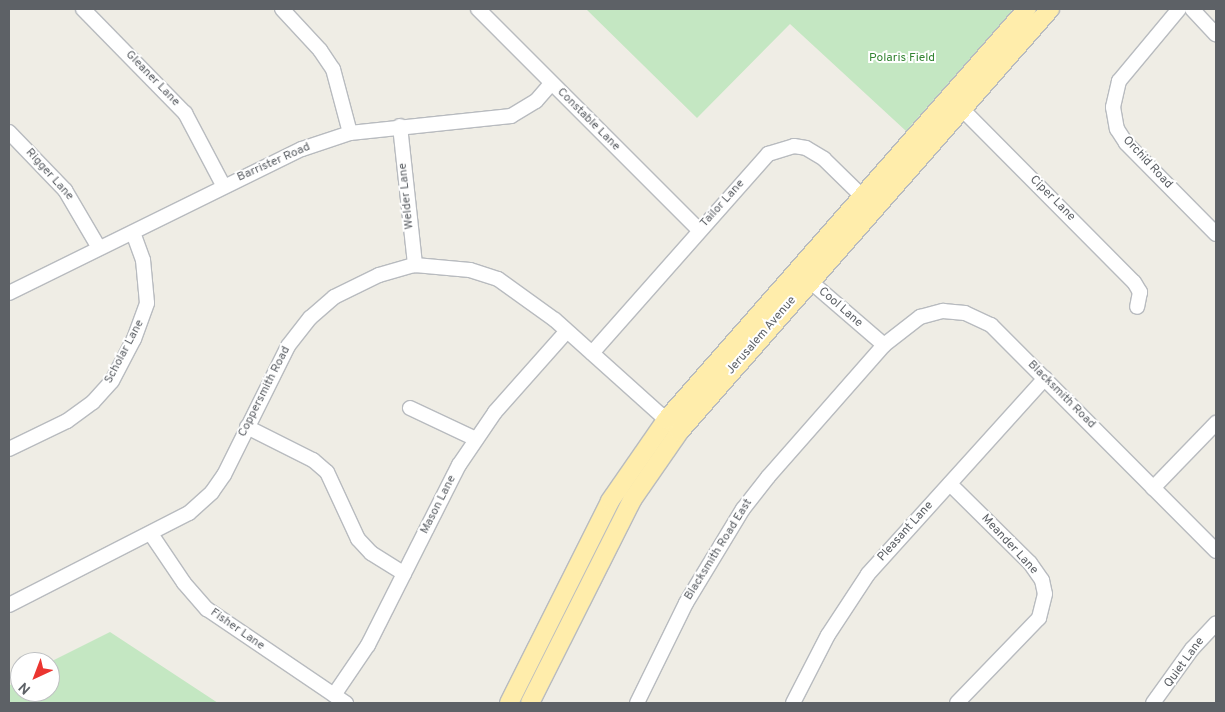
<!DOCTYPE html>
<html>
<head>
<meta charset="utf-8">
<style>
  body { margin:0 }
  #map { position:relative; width:1225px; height:712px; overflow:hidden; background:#efede5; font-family:Overpass,sans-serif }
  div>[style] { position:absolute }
  .green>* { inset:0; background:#c4e7c2 }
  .roads { filter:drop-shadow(1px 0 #b8bbbf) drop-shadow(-1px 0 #b8bbbf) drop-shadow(0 1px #b8bbbf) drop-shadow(0 -1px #b8bbbf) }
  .minor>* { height:14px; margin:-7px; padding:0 7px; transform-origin:7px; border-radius:7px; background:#fff }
  .major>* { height:18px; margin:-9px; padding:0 9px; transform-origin:9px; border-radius:9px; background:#ffedab }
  span { translate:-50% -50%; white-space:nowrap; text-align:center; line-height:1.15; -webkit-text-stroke:4px #fff; paint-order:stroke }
  .park-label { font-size:12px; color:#358534 }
  .street-label { font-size:12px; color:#5d6166 }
  .frame { position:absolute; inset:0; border:10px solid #5d6166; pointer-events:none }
  .north { position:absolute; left:10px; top:652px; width:50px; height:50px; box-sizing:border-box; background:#fff; border:1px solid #bec0c2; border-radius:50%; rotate:223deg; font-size:14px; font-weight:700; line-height:20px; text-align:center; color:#5d6166 }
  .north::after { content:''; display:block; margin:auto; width:18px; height:22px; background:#eb3530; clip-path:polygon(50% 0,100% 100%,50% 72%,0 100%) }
</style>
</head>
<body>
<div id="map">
  <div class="green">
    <i style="clip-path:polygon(586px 9px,1010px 9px,1012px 11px,906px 131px,790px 24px,697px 118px)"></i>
    <i style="clip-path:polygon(110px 632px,218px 703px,9px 703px,9px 686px,19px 678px,20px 692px,50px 692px,50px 662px)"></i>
  </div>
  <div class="roads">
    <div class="minor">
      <i style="left:83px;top:9px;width:146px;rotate:45.6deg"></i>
      <i style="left:185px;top:113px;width:81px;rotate:62.2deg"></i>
      <i style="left:282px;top:9px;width:56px;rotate:47.2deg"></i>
      <i style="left:320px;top:50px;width:23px;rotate:56deg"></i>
      <i style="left:333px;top:69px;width:66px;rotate:75.1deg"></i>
      <i style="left:478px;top:9px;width:313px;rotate:45deg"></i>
      <i style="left:1179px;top:9px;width:94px;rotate:129.8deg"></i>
      <i style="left:1119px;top:81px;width:27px;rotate:103deg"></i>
      <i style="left:1113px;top:107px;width:22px;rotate:80deg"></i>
      <i style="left:1117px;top:129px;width:17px;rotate:57deg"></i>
      <i style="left:1126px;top:143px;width:128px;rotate:45.3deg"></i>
      <i style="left:1192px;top:9px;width:35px;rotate:47deg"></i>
      <i style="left:956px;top:103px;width:252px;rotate:45.2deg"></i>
      <i style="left:1134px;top:282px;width:12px;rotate:59deg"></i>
      <i style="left:1140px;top:292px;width:15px;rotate:101deg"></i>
      <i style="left:400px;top:126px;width:140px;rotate:83.8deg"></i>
      <i style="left:9px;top:132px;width:81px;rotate:46deg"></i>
      <i style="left:65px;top:190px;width:67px;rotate:59.6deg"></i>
      <i style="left:803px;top:275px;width:107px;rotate:40.8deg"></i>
      <i style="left:9px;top:293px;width:326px;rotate:-26.2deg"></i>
      <i style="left:302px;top:149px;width:51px;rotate:-18.4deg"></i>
      <i style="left:350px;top:133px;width:162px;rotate:-6deg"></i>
      <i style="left:511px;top:116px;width:29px;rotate:-31deg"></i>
      <i style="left:536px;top:101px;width:23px;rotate:-49deg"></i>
      <i style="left:592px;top:353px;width:266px;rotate:-48.5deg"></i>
      <i style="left:768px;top:154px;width:27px;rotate:-17deg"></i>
      <i style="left:794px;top:146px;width:12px;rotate:9deg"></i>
      <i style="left:806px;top:148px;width:21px;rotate:31deg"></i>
      <i style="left:824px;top:159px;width:63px;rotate:44.4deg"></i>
      <i style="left:410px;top:408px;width:73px;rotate:25.2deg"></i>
      <i style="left:247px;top:427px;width:74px;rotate:26.6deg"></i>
      <i style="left:313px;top:460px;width:18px;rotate:41deg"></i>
      <i style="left:327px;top:472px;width:74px;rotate:65.2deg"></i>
      <i style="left:358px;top:539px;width:19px;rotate:47deg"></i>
      <i style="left:371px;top:553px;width:39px;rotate:32deg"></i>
      <i style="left:9px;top:449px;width:64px;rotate:-25.8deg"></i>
      <i style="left:67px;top:421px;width:32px;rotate:-36deg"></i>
      <i style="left:93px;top:402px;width:28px;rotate:-48deg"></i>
      <i style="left:112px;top:381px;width:47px;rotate:-62.4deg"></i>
      <i style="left:134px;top:339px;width:38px;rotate:-70deg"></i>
      <i style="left:147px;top:303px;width:43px;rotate:-95.3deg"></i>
      <i style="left:143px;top:260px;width:29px;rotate:-110deg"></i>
      <i style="left:950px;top:484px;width:112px;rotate:44.6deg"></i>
      <i style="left:1030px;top:563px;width:21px;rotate:55deg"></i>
      <i style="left:1042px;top:580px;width:14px;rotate:78deg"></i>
      <i style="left:1045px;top:594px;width:25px;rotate:104deg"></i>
      <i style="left:1039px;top:618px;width:118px;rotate:134deg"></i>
      <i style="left:1153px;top:488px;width:91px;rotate:-45.9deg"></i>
      <i style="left:151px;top:534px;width:59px;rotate:56deg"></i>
      <i style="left:184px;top:583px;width:35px;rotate:49deg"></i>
      <i style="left:207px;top:609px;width:168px;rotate:34.1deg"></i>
      <i style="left:9px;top:605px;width:202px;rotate:-27.1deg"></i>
      <i style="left:189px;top:513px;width:31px;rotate:-42deg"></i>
      <i style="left:212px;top:492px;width:21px;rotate:-55deg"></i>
      <i style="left:224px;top:475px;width:144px;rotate:-63.6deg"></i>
      <i style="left:288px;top:346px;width:36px;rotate:-52deg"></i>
      <i style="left:310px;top:318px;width:32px;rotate:-41deg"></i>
      <i style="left:334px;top:297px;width:50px;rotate:-26.1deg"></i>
      <i style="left:379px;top:275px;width:37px;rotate:-16deg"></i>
      <i style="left:415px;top:265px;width:55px;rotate:5.2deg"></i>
      <i style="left:470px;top:270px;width:29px;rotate:18deg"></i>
      <i style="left:498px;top:279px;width:70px;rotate:35.7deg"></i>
      <i style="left:555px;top:320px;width:159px;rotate:41.9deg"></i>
      <i style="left:334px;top:695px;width:60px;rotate:-55.8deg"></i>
      <i style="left:368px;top:645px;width:202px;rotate:-63.2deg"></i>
      <i style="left:459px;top:465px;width:64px;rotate:-55.8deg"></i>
      <i style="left:495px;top:412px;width:108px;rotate:-48.4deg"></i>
      <i style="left:637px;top:703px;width:111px;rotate:-63.9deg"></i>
      <i style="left:686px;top:603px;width:110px;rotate:-58.8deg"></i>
      <i style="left:743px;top:509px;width:41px;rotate:-52deg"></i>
      <i style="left:768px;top:477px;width:176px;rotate:-48.7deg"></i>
      <i style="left:884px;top:345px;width:46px;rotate:-37.9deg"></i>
      <i style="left:920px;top:317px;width:24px;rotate:-15deg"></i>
      <i style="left:943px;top:311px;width:22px;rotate:5deg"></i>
      <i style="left:965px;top:313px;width:29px;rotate:25deg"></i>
      <i style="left:991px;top:325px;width:319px;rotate:45.1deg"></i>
      <i style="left:793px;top:703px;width:76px;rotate:-62.8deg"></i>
      <i style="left:828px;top:635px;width:73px;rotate:-56.7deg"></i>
      <i style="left:868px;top:574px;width:264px;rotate:-47.9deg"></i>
      <i style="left:1153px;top:703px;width:67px;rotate:-54.2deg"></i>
      <i style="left:1192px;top:649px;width:35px;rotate:-47deg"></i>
    </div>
    <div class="major">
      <i style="left:509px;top:703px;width:226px;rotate:-63.4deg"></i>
      <i style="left:610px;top:501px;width:98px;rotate:-55.3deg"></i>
      <i style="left:666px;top:420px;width:547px;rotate:-48.71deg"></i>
      <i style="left:530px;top:703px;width:227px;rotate:-63.3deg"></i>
      <i style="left:632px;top:500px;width:83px;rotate:-55.3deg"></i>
      <i style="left:679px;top:432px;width:563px;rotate:-48.75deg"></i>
    </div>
  </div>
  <div class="park-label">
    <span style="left:902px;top:59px">Polaris Field</span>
  </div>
  <div class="street-label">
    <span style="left:152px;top:79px;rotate:46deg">Gleaner Lane</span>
    <span style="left:588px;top:120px;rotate:45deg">Constable Lane</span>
    <span style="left:274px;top:163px;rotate:-24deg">Barrister Road</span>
    <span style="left:1147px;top:163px;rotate:47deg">Orchid Road</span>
    <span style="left:49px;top:175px;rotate:48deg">Rigger Lane</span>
    <span style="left:407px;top:196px;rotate:-96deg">Welder Lane</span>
    <span style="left:1052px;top:199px;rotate:45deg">Ciper Lane</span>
    <span style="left:723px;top:204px;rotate:-48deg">Tailor Lane</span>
    <span style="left:840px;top:308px;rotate:41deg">Cool Lane</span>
    <span style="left:762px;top:336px;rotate:-49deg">Jerusalem Avenue</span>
    <span style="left:125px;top:352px;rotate:-62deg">Scholar Lane</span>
    <span style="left:265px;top:392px;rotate:-63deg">Coppersmith Road</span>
    <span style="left:1061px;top:395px;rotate:45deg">Blacksmith Road</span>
    <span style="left:439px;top:505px;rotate:-63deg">Mason Lane</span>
    <span style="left:906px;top:532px;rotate:-48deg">Pleasant Lane</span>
    <span style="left:1009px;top:545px;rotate:47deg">Meander Lane</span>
    <span style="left:719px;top:550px;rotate:-58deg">Blacksmith Road East</span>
    <span style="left:237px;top:630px;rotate:35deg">Fisher Lane</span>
    <span style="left:1185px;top:663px;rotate:-54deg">Quiet Lane</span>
  </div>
  <div class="frame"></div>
  <div class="north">N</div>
</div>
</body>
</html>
